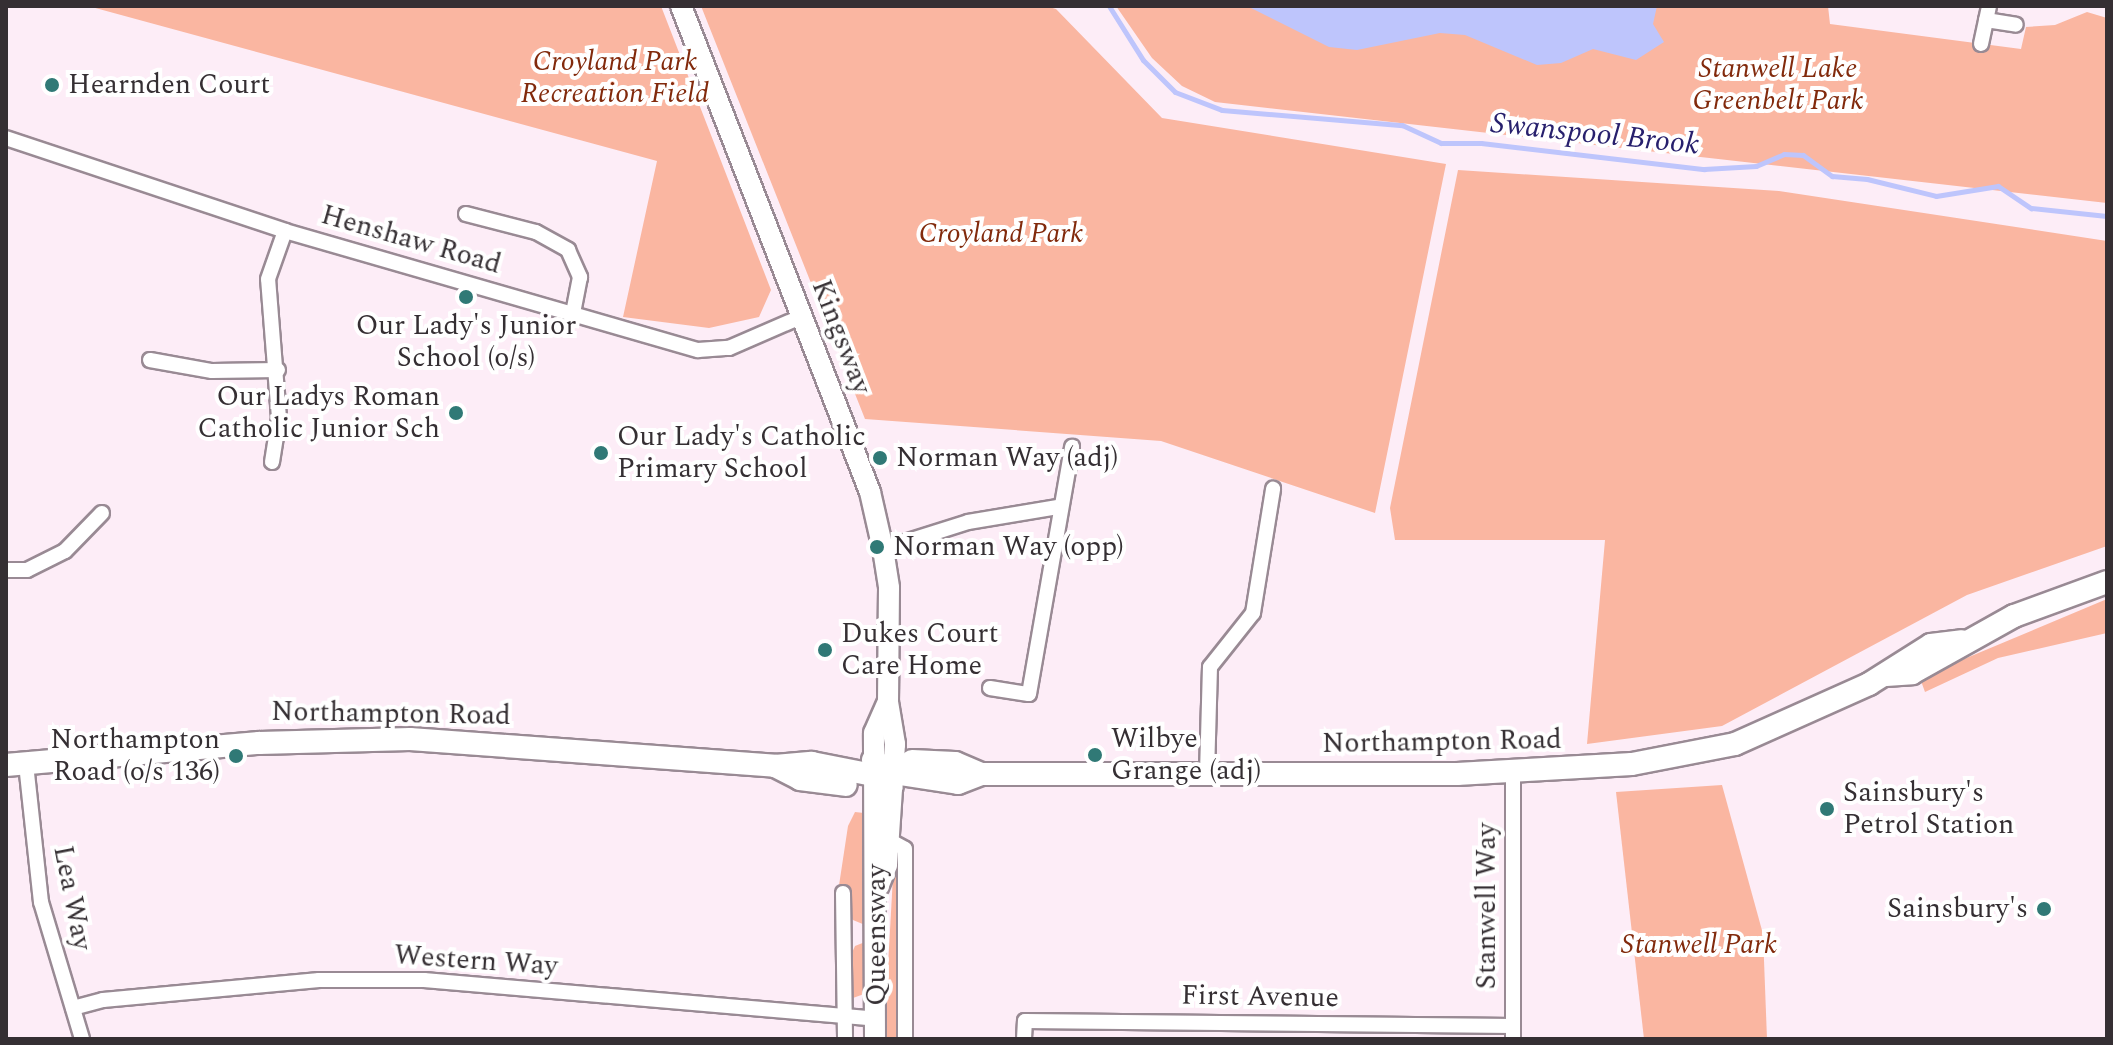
<!DOCTYPE html>
<html>
<head>
<meta charset="utf-8">
<style>
  body { margin:0 }
  #map { position:relative; width:2113px; height:1045px; overflow:hidden; background:#fdedf7; font-family:Spectral,serif }
  div>[style] { position:absolute }
  .green>* { inset:0; background:#fab6a1 }
  .water>* { inset:0; background:#bec5fc }
  .stream>* { height:5px; margin:-2.5px; padding:0 2.5px; transform-origin:2.5px; border-radius:2.5px; background:#bec5fc }
  .roads { filter:drop-shadow(2px 0 #998a94) drop-shadow(-2px 0 #998a94) drop-shadow(0 2px #998a94) drop-shadow(0 -2px #998a94) }
  .street>* { height:14px; margin:-7px; padding:0 7px; transform-origin:7px; border-radius:7px; background:#fff }
  .secondary>* { height:20px; margin:-10px; padding:0 10px; transform-origin:10px; border-radius:10px; background:#fff }
  .primary>* { height:22px; margin:-11px; padding:0 11px; transform-origin:11px; border-radius:11px; background:#fff }
  .dots>* { width:22px; height:22px; translate:-50% -50%; box-sizing:border-box; border:4px solid #fff; border-radius:50% }
  span { translate:-50% -50%; white-space:nowrap; text-align:center; line-height:1.15; -webkit-text-stroke:8px #fff; paint-order:stroke }
  .park-label { font-size:28px; color:#822a0c; font-style:italic }
  .poi-label { font-size:28px; color:#352f33 }
  .left { translate:0 -50%; text-align:left }
  .right { translate:-100% -50%; text-align:right }
  .street-label { font-size:28px; color:#352f33 }
  .water-label { font-size:30px; color:#27206d; font-style:italic }
  .frame { position:absolute; inset:0; border:8px solid #352f33; pointer-events:none }
</style>
</head>
<body>
<div id="map">
  <div class="green">
    <i style="clip-path:polygon(88px 6px,661px 6px,771px 290px,759px 317px,709px 328px,623px 317px,657px 161px)"></i>
    <i style="clip-path:polygon(701px 6px,1046px 6px,1056px 9px,1162px 118px,1446px 164px,1375px 513px,1161px 441px,865px 419px)"></i>
    <i style="clip-path:polygon(1116px 6px,1828px 6px,1830px 24px,2021px 49px,2026px 27px,2055px 25px,2087px 12px,2107px 18px,2107px 203px,1215px 102px,1182px 86px,1152px 58px)"></i>
    <i style="clip-path:polygon(1458px 170px,1779px 191px,2107px 241px,2107px 546px,1967px 595px,1722px 726px,1587px 744px,1605px 540px,1395px 540px,1390px 508px)"></i>
    <i style="clip-path:polygon(2107px 599px,2107px 633px,1998px 658px,1925px 692px,1921px 681px,1933px 672px)"></i>
    <i style="clip-path:polygon(1722px 785px,1763px 934px,1767px 1039px,1644px 1039px,1616px 792px)"></i>
    <i style="clip-path:polygon(855px 812px,864px 813px,865px 925px,853px 920px,838px 892px,848px 826px)"></i>
    <i style="clip-path:polygon(894px 858px,899px 863px,899px 1039px,884px 1039px)"></i>
    <i style="clip-path:polygon(865px 942px,864px 994px,853px 998px,850px 957px,855px 946px)"></i>
  </div>
  <div class="water">
    <i style="clip-path:polygon(1247px 6px,1657px 6px,1653px 24px,1664px 42px,1636px 60px,1593px 49px,1561px 63px,1537px 65px,1465px 35px,1440px 33px,1357px 50px,1329px 47px)"></i>
  </div>
  <div class="stream">
    <i style="left:1109px;top:6px;width:64px;rotate:57.8deg"></i>
    <i style="left:1143px;top:60px;width:45px;rotate:45deg"></i>
    <i style="left:1175px;top:92px;width:50px;rotate:21deg"></i>
    <i style="left:1222px;top:110px;width:181px;rotate:4.8deg"></i>
    <i style="left:1402px;top:125px;width:43px;rotate:24.8deg"></i>
    <i style="left:1441px;top:143px;width:40px"></i>
    <i style="left:1481px;top:143px;width:225px;rotate:6.7deg"></i>
    <i style="left:1704px;top:169px;width:52px;rotate:-3.3deg"></i>
    <i style="left:1756px;top:166px;width:30px;rotate:-23deg"></i>
    <i style="left:1784px;top:154px;width:19px;rotate:3deg"></i>
    <i style="left:1803px;top:155px;width:36px;rotate:36deg"></i>
    <i style="left:1832px;top:176px;width:35px;rotate:5deg"></i>
    <i style="left:1867px;top:179px;width:71px;rotate:13.8deg"></i>
    <i style="left:1936px;top:196px;width:63px;rotate:-9.2deg"></i>
    <i style="left:1998px;top:186px;width:40px;rotate:34deg"></i>
    <i style="left:2031px;top:208px;width:76px;rotate:6deg"></i>
  </div>
  <div class="roads">
    <div class="street">
      <i style="left:1986px;top:20px;width:30px;rotate:9deg"></i>
      <i style="left:1981px;top:44px;width:39px;rotate:-78deg"></i>
      <i style="left:6px;top:138px;width:294px;rotate:18.4deg"></i>
      <i style="left:285px;top:231px;width:430px;rotate:16.1deg"></i>
      <i style="left:698px;top:350px;width:31px;rotate:-4deg"></i>
      <i style="left:729px;top:348px;width:81px;rotate:-23.4deg"></i>
      <i style="left:466px;top:214px;width:72px;rotate:14.4deg"></i>
      <i style="left:536px;top:232px;width:37px;rotate:29deg"></i>
      <i style="left:568px;top:250px;width:30px;rotate:66deg"></i>
      <i style="left:580px;top:277px;width:37px;rotate:101deg"></i>
      <i style="left:150px;top:360px;width:63px;rotate:10.1deg"></i>
      <i style="left:212px;top:371px;width:66px;rotate:-0.9deg"></i>
      <i style="left:272px;top:462px;width:45px;rotate:-81deg"></i>
      <i style="left:279px;top:418px;width:139px;rotate:-94.5deg"></i>
      <i style="left:268px;top:279px;width:51px;rotate:-70.5deg"></i>
      <i style="left:883px;top:549px;width:89px;rotate:-17.6deg"></i>
      <i style="left:968px;top:522px;width:91px;rotate:-9.5deg"></i>
      <i style="left:6px;top:570px;width:21px"></i>
      <i style="left:27px;top:570px;width:42px;rotate:-26.6deg"></i>
      <i style="left:65px;top:551px;width:53px;rotate:-45.8deg"></i>
      <i style="left:990px;top:688px;width:39px;rotate:9deg"></i>
      <i style="left:1029px;top:694px;width:251px;rotate:-80.1deg"></i>
      <i style="left:26px;top:764px;width:139px;rotate:83.8deg"></i>
      <i style="left:41px;top:902px;width:143px;rotate:73.3deg"></i>
      <i style="left:1207px;top:774px;width:107px;rotate:-88.4deg"></i>
      <i style="left:1210px;top:667px;width:69px;rotate:-51.5deg"></i>
      <i style="left:1253px;top:613px;width:126px;rotate:-80.8deg"></i>
      <i style="left:889px;top:840px;width:18px;rotate:29deg"></i>
      <i style="left:905px;top:849px;width:190px;rotate:90deg"></i>
      <i style="left:843px;top:893px;width:146px;rotate:89.2deg"></i>
      <i style="left:73px;top:1008px;width:31px;rotate:-15deg"></i>
      <i style="left:103px;top:1000px;width:217px;rotate:-5.3deg"></i>
      <i style="left:319px;top:980px;width:105px"></i>
      <i style="left:424px;top:980px;width:454px;rotate:4.9deg"></i>
      <i style="left:1024px;top:1039px;width:18px;rotate:-87deg"></i>
      <i style="left:1025px;top:1021px;width:488px;rotate:0.6deg"></i>
      <i style="left:1513px;top:1039px;width:266px;rotate:-90deg"></i>
    </div>
    <div class="secondary">
      <i style="left:681px;top:6px;width:521px;rotate:68.75deg"></i>
      <i style="left:870px;top:492px;width:58px;rotate:77.2deg"></i>
      <i style="left:883px;top:549px;width:39px;rotate:81deg"></i>
      <i style="left:889px;top:588px;width:114px;rotate:90.5deg"></i>
      <i style="left:888px;top:702px;width:43px;rotate:80.5deg"></i>
      <i style="left:895px;top:744px;width:121px;rotate:93.8deg"></i>
      <i style="left:887px;top:865px;width:24px;rotate:112deg"></i>
      <i style="left:875px;top:1039px;width:306px;rotate:-90.2deg"></i>
      <i style="left:874px;top:733px;width:34px;rotate:-66deg"></i>
    </div>
    <div class="primary">
      <i style="left:1886px;top:675px;width:26px;rotate:-4deg"></i>
      <i style="left:1912px;top:673px;width:117px;rotate:-29.2deg"></i>
      <i style="left:2014px;top:616px;width:99px;rotate:-20.1deg"></i>
      <i style="left:873px;top:760px;width:24px;rotate:33deg"></i>
      <i style="left:893px;top:773px;width:66px;rotate:8.7deg"></i>
      <i style="left:958px;top:783px;width:25px;rotate:-21deg"></i>
      <i style="left:981px;top:774px;width:476px"></i>
      <i style="left:1457px;top:774px;width:175px;rotate:-3.3deg"></i>
      <i style="left:1632px;top:764px;width:105px;rotate:-11deg"></i>
      <i style="left:1735px;top:744px;width:147px;rotate:-24.1deg"></i>
      <i style="left:1869px;top:684px;width:73px;rotate:-32.2deg"></i>
      <i style="left:1931px;top:645px;width:31px;rotate:-7deg"></i>
      <i style="left:912px;top:761px;width:43px;rotate:2.7deg"></i>
      <i style="left:955px;top:763px;width:28px;rotate:23deg"></i>
      <i style="left:6px;top:765px;width:254px;rotate:-5deg"></i>
      <i style="left:259px;top:743px;width:151px;rotate:-1.5deg"></i>
      <i style="left:410px;top:739px;width:366px;rotate:4.2deg"></i>
      <i style="left:775px;top:766px;width:37px;rotate:-5deg"></i>
      <i style="left:812px;top:763px;width:62px;rotate:11.1deg"></i>
      <i style="left:873px;top:775px;width:22px;rotate:32deg"></i>
      <i style="left:775px;top:766px;width:28px;rotate:27deg"></i>
      <i style="left:800px;top:779px;width:46px;rotate:7.4deg"></i>
    </div>
  </div>
  <div class="dots">
    <i style="left:52px;top:85px;background:#307976"></i>
    <i style="left:466px;top:297px;background:#307976"></i>
    <i style="left:456px;top:413px;background:#307976"></i>
    <i style="left:601px;top:453px;background:#307976"></i>
    <i style="left:880px;top:458px;background:#307976"></i>
    <i style="left:877px;top:547px;background:#307976"></i>
    <i style="left:825px;top:650px;background:#307976"></i>
    <i style="left:1095px;top:755px;background:#307976"></i>
    <i style="left:236px;top:756px;background:#307976"></i>
    <i style="left:1827px;top:809px;background:#307976"></i>
    <i style="left:2044px;top:909px;background:#307976"></i>
  </div>
  <div class="park-label">
    <span style="left:615px;top:78px">Croyland Park<br>Recreation Field</span>
    <span style="left:1778px;top:85px">Stanwell Lake<br>Greenbelt Park</span>
    <span style="left:1001px;top:234px">Croyland Park</span>
    <span style="left:1699px;top:945px">Stanwell Park</span>
  </div>
  <div class="poi-label">
    <span class="left" style="left:68px;top:85px">Hearnden Court</span>
    <span style="left:466px;top:342px">Our Lady's Junior<br>School (o/s)</span>
    <span class="right" style="left:440px;top:413px">Our Ladys Roman<br>Catholic Junior Sch</span>
    <span class="left" style="left:617px;top:453px">Our Lady's Catholic<br>Primary School</span>
    <span class="left" style="left:896px;top:458px">Norman Way (adj)</span>
    <span class="left" style="left:893px;top:547px">Norman Way (opp)</span>
    <span class="left" style="left:841px;top:650px">Dukes Court<br>Care Home</span>
    <span class="left" style="left:1111px;top:755px">Wilbye<br>Grange (adj)</span>
    <span class="right" style="left:220px;top:756px">Northampton<br>Road (o/s 136)</span>
    <span class="left" style="left:1843px;top:809px">Sainsbury's<br>Petrol Station</span>
    <span class="right" style="left:2028px;top:909px">Sainsbury's</span>
  </div>
  <div class="street-label">
    <span style="left:411px;top:240px;rotate:16deg">Henshaw Road</span>
    <span style="left:841px;top:337px;rotate:69deg">Kingsway</span>
    <span style="left:391px;top:714px;rotate:1deg">Northampton Road</span>
    <span style="left:1442px;top:742px;rotate:-1deg">Northampton Road</span>
    <span style="left:72px;top:898px;rotate:79deg">Lea Way</span>
    <span style="left:1487px;top:906px;rotate:-90deg">Stanwell Way</span>
    <span style="left:877px;top:935px;rotate:-90deg">Queensway</span>
    <span style="left:476px;top:961px;rotate:4deg">Western Way</span>
    <span style="left:1260px;top:997px;rotate:1deg">First Avenue</span>
  </div>
  <div class="water-label">
    <span style="left:1595px;top:134px;rotate:6deg">Swanspool Brook</span>
  </div>
  <div class="frame"></div>
</div>
</body>
</html>
